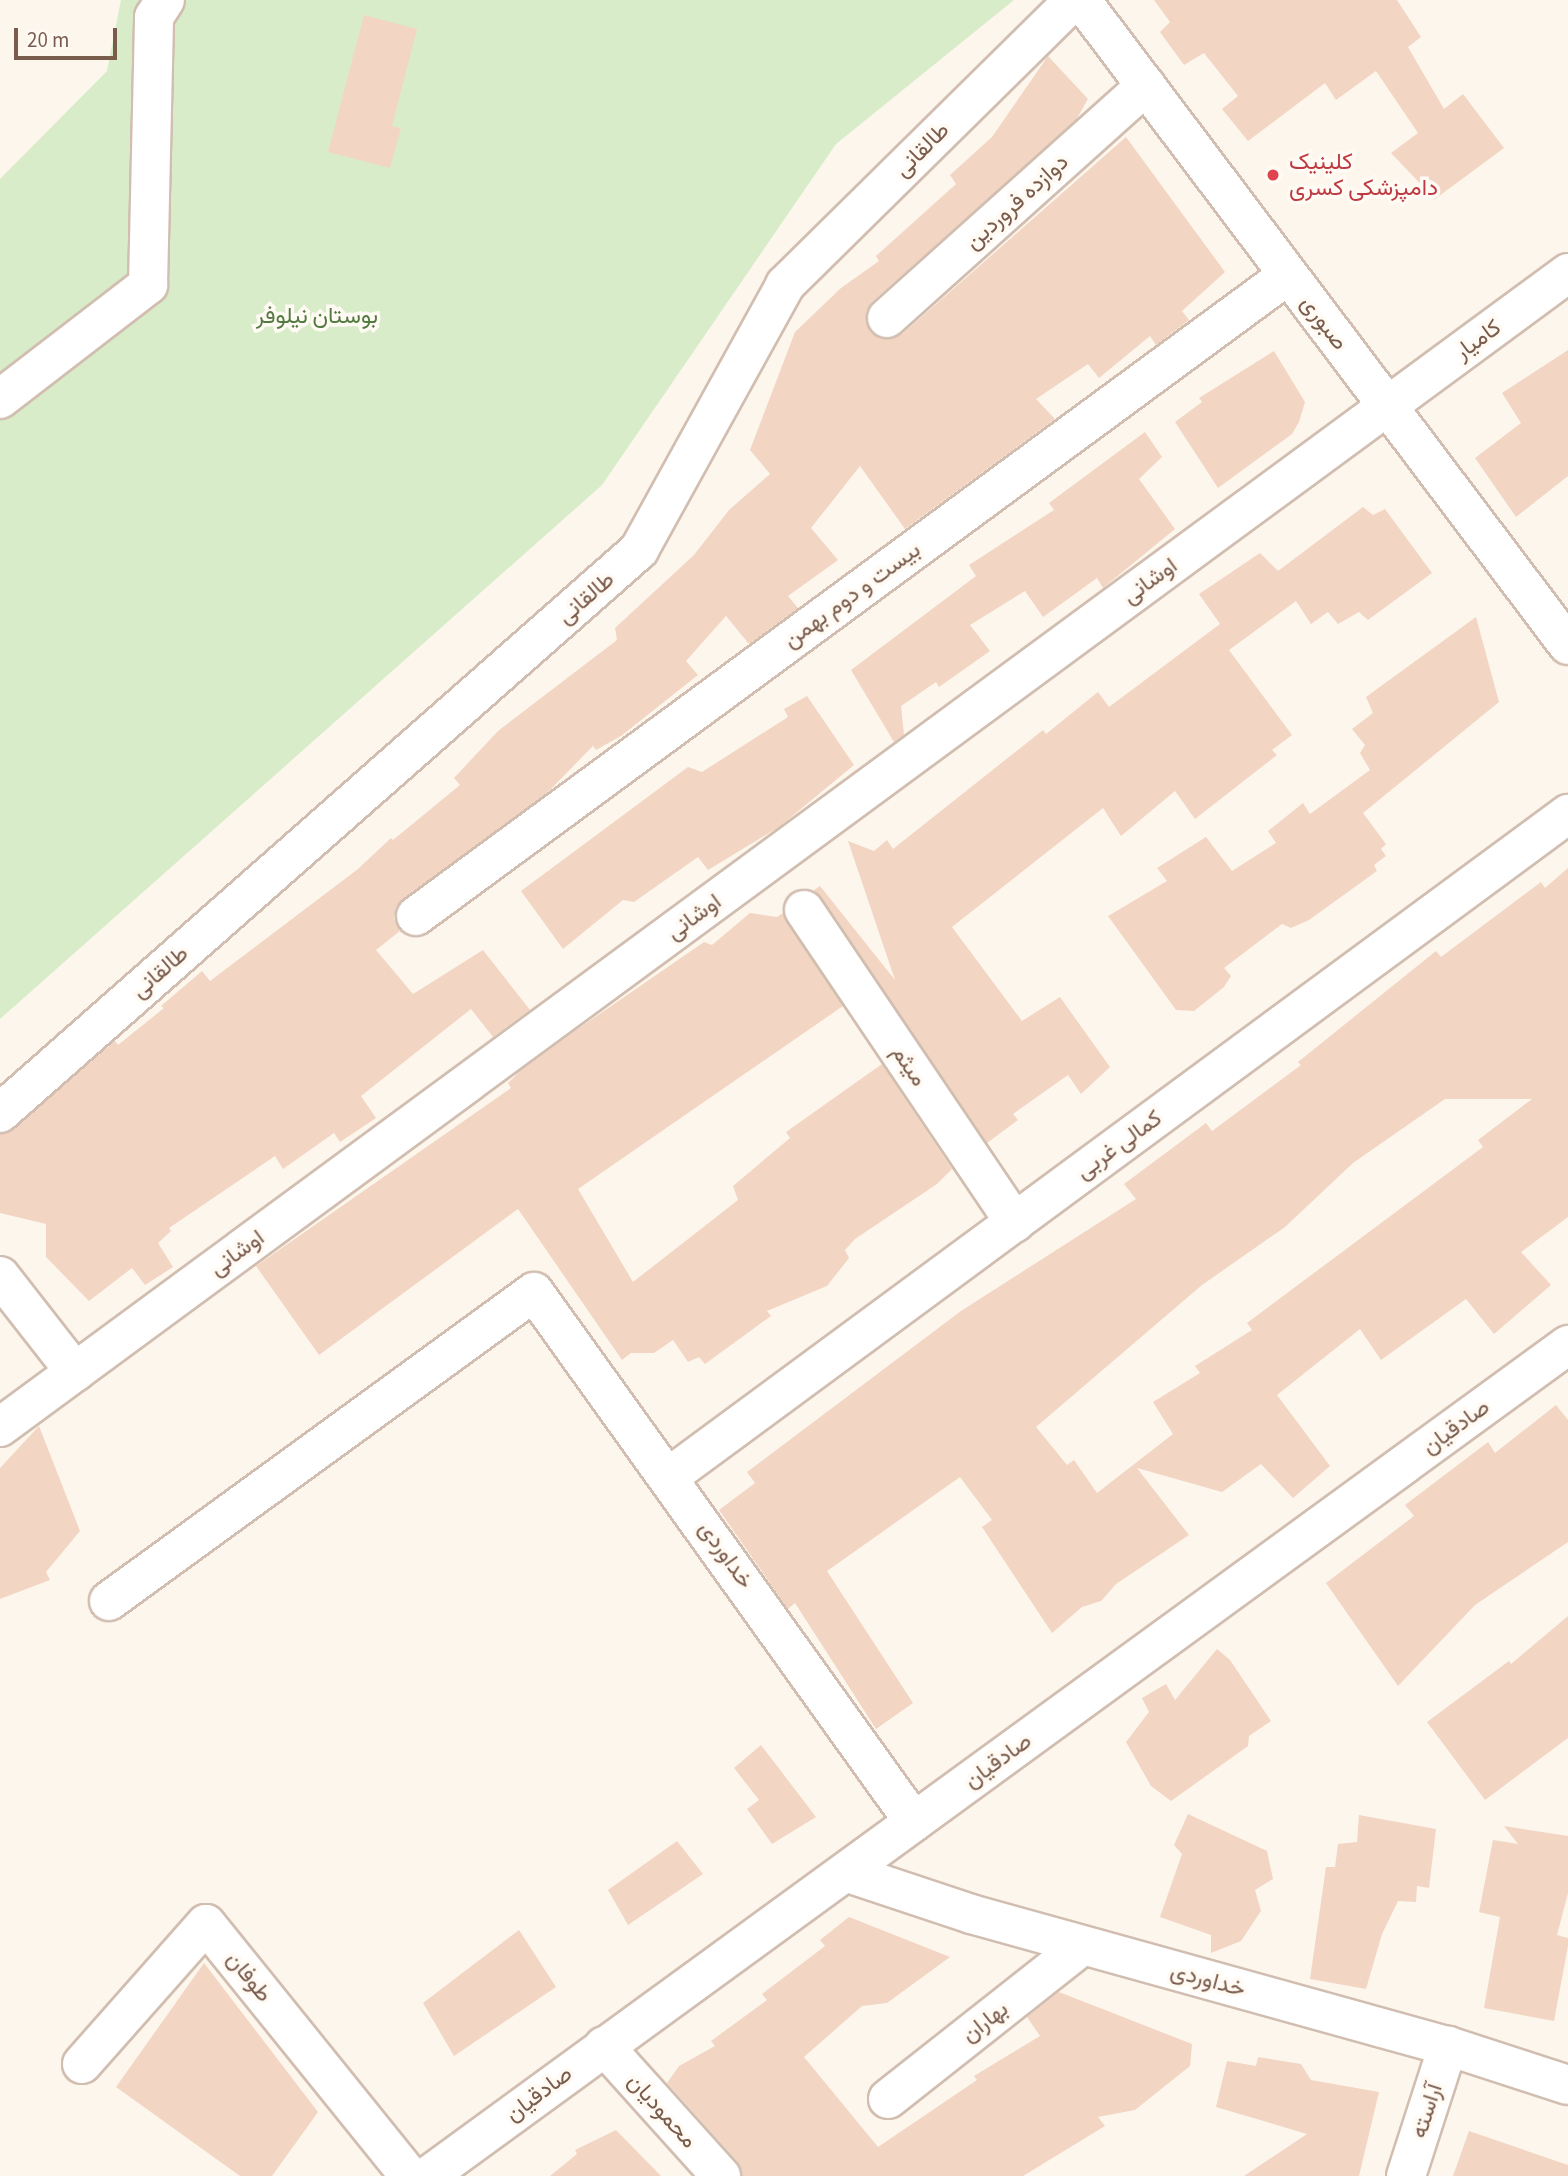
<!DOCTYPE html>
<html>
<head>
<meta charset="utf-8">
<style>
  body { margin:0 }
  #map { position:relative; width:1568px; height:2176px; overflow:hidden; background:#fdf6ec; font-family:"Source Sans 3",Vazirmatn,sans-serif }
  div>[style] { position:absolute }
  .green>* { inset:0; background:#d8ecc9 }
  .building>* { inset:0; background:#f3d5c3 }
  .roads { filter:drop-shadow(2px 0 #d1beb0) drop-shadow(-2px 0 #d1beb0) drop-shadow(0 2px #d1beb0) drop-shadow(0 -2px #d1beb0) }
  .minor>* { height:38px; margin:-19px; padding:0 19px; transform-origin:19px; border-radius:19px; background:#fff }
  .dots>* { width:19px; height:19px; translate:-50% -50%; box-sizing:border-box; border:4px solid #fffaf3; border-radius:50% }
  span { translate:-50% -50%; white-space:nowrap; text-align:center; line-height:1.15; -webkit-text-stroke:7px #fffaf3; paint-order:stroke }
  .street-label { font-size:23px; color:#7a5c4d }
  .health-label { font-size:23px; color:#be3a42 }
  .left { translate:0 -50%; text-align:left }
  .park-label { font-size:23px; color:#537a41 }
  .scale { position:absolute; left:14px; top:28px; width:103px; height:32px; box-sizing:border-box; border:4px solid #7a5c4d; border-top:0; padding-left:9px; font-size:21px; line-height:24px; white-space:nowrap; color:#7a5c4d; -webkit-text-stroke:5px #fffaf3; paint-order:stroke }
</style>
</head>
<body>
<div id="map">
  <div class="green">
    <i style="clip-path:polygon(121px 0,1014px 0,836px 144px,602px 485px,0 1019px,0 179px,107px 71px)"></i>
  </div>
  <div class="building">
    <i style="clip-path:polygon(1154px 0,1397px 0,1421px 37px,1408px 47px,1444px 109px,1463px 94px,1504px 148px,1435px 199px,1391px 153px,1418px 133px,1376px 71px,1336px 100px,1325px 83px,1248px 141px,1222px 109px,1238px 96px,1204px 53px,1184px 65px,1160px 32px,1170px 22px)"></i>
    <i style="clip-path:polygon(364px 15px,417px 29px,392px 126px,401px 128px,390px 168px,328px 152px)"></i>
    <i style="clip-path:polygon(1048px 56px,1088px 99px,1076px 120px,872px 302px,866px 312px,870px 332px,881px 339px,902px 334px,1126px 137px,1225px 272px,1182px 311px,1189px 320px,1156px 345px,1150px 336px,1099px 378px,1088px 364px,1036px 399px,1055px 419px,905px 529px,860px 466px,811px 528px,838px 560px,788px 596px,798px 608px,749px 644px,726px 616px,686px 661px,698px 675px,621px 736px,596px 750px,593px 746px,549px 791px,396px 907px,394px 919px,400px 931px,376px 950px,413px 994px,483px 950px,530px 1010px,493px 1037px,471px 1009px,361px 1096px,376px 1118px,340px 1142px,334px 1133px,283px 1169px,275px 1156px,169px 1228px,171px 1231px,158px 1243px,173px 1267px,145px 1285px,132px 1268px,89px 1301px,46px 1257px,46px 1224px,0 1213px,0 1134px,14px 1129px,115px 1041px,118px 1045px,164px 1008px,161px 1006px,202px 971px,210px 981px,358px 869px,391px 838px,393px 840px,460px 785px,454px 778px,498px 731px,617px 640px,615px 628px,694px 555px,729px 510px,770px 474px,750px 450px,795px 332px,841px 288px,879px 261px,876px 256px,956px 184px,950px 175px,992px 137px)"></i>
    <i style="clip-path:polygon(1568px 350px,1568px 476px,1516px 517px,1475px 458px,1521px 423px,1502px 393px)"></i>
    <i style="clip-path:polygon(1274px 351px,1305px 402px,1299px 422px,1292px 434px,1218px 488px,1175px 422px,1202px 402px,1199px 398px)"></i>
    <i style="clip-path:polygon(1145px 432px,1162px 457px,1139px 479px,1175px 529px,1103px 588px,1097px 578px,1043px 617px,1025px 591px,970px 625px,990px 651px,939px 687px,936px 682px,901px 706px,904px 735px,894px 742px,851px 670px,976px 576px,969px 565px,1054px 510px,1049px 503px)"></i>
    <i style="clip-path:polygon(1363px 507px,1373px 515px,1385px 509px,1432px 573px,1368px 620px,1359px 612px,1338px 624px,1328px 612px,1311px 624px,1296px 601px,1229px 650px,1292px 735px,1272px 750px,1277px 755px,1195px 819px,1175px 791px,1121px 836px,1103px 808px,952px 927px,1022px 1021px,1060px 997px,1110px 1067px,1081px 1094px,1068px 1075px,1013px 1114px,1018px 1120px,987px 1143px,814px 890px,820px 886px,895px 980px,848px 841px,874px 851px,887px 840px,893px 849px,1043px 730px,1046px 734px,1098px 692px,1109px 707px,1220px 624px,1199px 594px,1260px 553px,1278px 571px)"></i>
    <i style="clip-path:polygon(1476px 617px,1499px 702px,1363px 813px,1386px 844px,1381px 849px,1386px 856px,1374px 865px,1377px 871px,1309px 920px,1291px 928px,1282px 924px,1224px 968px,1231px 976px,1224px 987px,1194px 1011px,1176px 1010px,1108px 916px,1167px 881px,1157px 868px,1206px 837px,1232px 871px,1276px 843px,1268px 831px,1303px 803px,1310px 814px,1370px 770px,1360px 753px,1365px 745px,1352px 729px,1373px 713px,1366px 697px)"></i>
    <i style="clip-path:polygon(807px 696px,854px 765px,779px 827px,708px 870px,698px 857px,634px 902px,623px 900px,563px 949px,521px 891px,688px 767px,702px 772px,788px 717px,784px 709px)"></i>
    <i style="clip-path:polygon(evenodd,1568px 868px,1568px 1217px,1521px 1252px,1551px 1285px,1494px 1334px,1466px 1299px,1381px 1360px,1360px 1329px,1277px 1395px,1330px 1466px,1293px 1498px,1261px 1464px,1222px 1492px,1137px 1468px,1189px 1535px,1116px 1584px,1101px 1601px,1082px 1607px,1052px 1633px,982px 1527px,992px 1520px,960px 1477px,827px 1571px,913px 1703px,876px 1729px,795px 1603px,788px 1609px,719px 1510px,755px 1483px,747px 1472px,961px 1311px,1136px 1199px,1124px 1184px,1206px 1123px,1212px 1131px,1301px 1065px,1298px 1062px,1436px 951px,1441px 957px,1541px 882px,1545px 888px,1568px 868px,1445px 1099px,1532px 1099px,1478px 1140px,1483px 1147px,1247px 1323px,1252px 1330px,1195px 1366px,1200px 1373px,1153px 1402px,1173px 1434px,1097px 1493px,1074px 1460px,1067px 1465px,1036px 1427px,1202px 1285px,1285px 1227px,1353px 1163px,1445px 1099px)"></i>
    <i style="clip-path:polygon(750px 913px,777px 917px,783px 913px,843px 1006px,578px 1189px,633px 1282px,738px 1200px,733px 1186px,790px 1138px,786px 1132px,882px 1064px,952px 1169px,937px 1184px,855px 1239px,845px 1250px,849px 1258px,827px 1286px,767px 1311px,771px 1316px,705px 1364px,699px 1357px,688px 1362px,673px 1340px,654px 1353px,631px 1353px,622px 1360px,518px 1209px,319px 1355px,256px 1266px,511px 1088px,508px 1083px,519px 1072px,572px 1033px,704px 942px,712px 945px)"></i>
    <i style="clip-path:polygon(1556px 1405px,1568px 1420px,1568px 1542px,1475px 1605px,1398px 1686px,1326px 1583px,1414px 1516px,1405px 1505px,1488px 1442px,1495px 1453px)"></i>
    <i style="clip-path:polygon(39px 1426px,80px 1531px,46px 1572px,50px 1580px,0 1599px,0 1468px)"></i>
    <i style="clip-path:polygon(1568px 1616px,1568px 1738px,1485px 1800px,1427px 1722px,1509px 1661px,1511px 1664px)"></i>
    <i style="clip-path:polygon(1217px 1649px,1230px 1660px,1271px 1721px,1249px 1736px,1248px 1746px,1171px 1801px,1151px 1786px,1126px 1742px,1149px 1712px,1142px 1698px,1166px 1684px,1175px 1700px)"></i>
    <i style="clip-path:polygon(761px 1745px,816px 1817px,772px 1844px,747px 1809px,759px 1800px,734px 1768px)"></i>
    <i style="clip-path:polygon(1188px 1814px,1267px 1851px,1273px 1879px,1255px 1890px,1261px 1911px,1241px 1941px,1211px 1953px,1211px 1935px,1160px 1917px,1182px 1854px,1174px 1845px)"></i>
    <i style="clip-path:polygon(1359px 1815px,1436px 1829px,1429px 1888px,1417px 1886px,1416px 1902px,1398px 1901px,1382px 1934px,1366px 1989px,1310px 1979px,1326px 1867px,1335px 1867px,1338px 1844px,1357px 1842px)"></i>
    <i style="clip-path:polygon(1504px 1826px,1568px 1836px,1568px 1893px,1557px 1935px,1568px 1938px,1568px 1946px,1554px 2021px,1484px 2008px,1500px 1917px,1479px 1912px,1493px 1840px,1518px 1844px)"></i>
    <i style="clip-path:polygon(677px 1841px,703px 1874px,628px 1925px,608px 1890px)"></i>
    <i style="clip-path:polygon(849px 1917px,950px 1957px,887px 2003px,862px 2006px,804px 2057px,878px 2147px,977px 2080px,974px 2076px,1040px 2036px,1027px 2017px,1059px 1992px,1192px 2044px,1190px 2066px,1135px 2110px,1098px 2117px,1105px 2126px,1023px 2176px,742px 2176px,737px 2161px,667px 2083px,679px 2066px,715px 2046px,711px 2041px,767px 2000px,762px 1994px,825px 1946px,820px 1940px)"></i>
    <i style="clip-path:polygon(519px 1930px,556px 1987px,454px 2056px,423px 2003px)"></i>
    <i style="clip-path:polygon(204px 1963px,318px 2112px,272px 2176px,240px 2176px,116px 2087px)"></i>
    <i style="clip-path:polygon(1258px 2057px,1301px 2064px,1311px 2080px,1379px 2092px,1359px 2176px,1244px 2176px,1307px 2134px,1216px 2107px,1227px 2061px,1256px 2066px)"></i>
    <i style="clip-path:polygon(616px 2130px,661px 2176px,550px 2176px,577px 2154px,575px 2150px)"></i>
    <i style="clip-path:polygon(1469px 2131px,1568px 2165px,1568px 2176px,1453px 2176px)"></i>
  </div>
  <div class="roads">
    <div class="minor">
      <i style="left:1081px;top:0;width:808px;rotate:52.95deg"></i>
      <i style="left:887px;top:318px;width:348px;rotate:-41.9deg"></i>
      <i style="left:0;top:399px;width:187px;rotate:-37.6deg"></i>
      <i style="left:148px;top:285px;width:268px;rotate:-88.7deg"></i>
      <i style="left:154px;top:17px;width:20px;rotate:-57deg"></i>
      <i style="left:804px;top:910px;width:377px;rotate:56deg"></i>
      <i style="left:416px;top:916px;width:1082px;rotate:-36.32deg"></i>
      <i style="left:0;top:1113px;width:852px;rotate:-41.38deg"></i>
      <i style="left:639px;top:550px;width:303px;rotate:-61.1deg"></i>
      <i style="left:785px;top:285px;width:406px;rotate:-44.6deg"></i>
      <i style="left:0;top:1276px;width:122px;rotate:52deg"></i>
      <i style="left:0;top:1427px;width:1947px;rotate:-36.35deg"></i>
      <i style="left:670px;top:1476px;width:1116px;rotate:-36.4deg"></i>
      <i style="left:109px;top:1601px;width:525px;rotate:-36.02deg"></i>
      <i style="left:534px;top:1292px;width:652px;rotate:54.36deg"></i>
      <i style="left:848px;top:1873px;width:130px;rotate:18.4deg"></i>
      <i style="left:971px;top:1914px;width:495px;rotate:15.5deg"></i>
      <i style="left:1448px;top:2046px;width:126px;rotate:18deg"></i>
      <i style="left:604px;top:2046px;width:175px;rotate:48deg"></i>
      <i style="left:82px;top:2064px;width:187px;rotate:-48.5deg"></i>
      <i style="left:206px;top:1924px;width:324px;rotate:51.1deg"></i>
      <i style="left:888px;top:2099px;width:248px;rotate:-38.3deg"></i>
      <i style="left:428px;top:2176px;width:1411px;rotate:-36.09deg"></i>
      <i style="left:1406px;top:2176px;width:137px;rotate:-72.1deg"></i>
    </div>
  </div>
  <div class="dots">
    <i style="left:1273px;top:175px;background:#e0444e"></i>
  </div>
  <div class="street-label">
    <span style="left:922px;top:150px;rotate:-45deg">طالقانی</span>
    <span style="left:1017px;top:202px;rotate:-42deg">دوازده فروردین</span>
    <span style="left:1324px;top:323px;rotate:53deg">صبوری</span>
    <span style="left:1478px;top:340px;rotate:-36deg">کامیار</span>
    <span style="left:1150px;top:581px;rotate:-36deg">اوشانی</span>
    <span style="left:852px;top:595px;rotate:-36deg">بیست و دوم بهمن</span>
    <span style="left:586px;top:598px;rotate:-41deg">طالقانی</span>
    <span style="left:694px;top:917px;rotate:-36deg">اوشانی</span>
    <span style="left:160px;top:972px;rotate:-41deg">طالقانی</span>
    <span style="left:909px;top:1066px;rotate:56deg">میثم</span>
    <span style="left:1119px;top:1145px;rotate:-36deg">کمالی غربی</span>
    <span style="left:237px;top:1253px;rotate:-36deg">اوشانی</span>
    <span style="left:1456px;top:1427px;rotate:-36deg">صادقیان</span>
    <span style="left:726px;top:1555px;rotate:55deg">خداوردی</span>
    <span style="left:998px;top:1761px;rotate:-36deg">صادقیان</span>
    <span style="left:249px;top:1977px;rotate:51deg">طوفان</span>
    <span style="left:1208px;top:1980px;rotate:15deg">خداوردی</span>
    <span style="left:985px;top:2022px;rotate:-38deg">بهاران</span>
    <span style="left:539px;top:2094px;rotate:-37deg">صادقیان</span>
    <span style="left:662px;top:2111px;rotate:48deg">محمودیان</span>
    <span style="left:1427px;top:2111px;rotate:-72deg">آراسته</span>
  </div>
  <div class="health-label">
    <span class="left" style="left:1289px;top:175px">کلینیک<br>دامپزشکی کسری</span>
  </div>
  <div class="park-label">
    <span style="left:317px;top:316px">بوستان نیلوفر</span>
  </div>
  <div class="scale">20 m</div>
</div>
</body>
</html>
